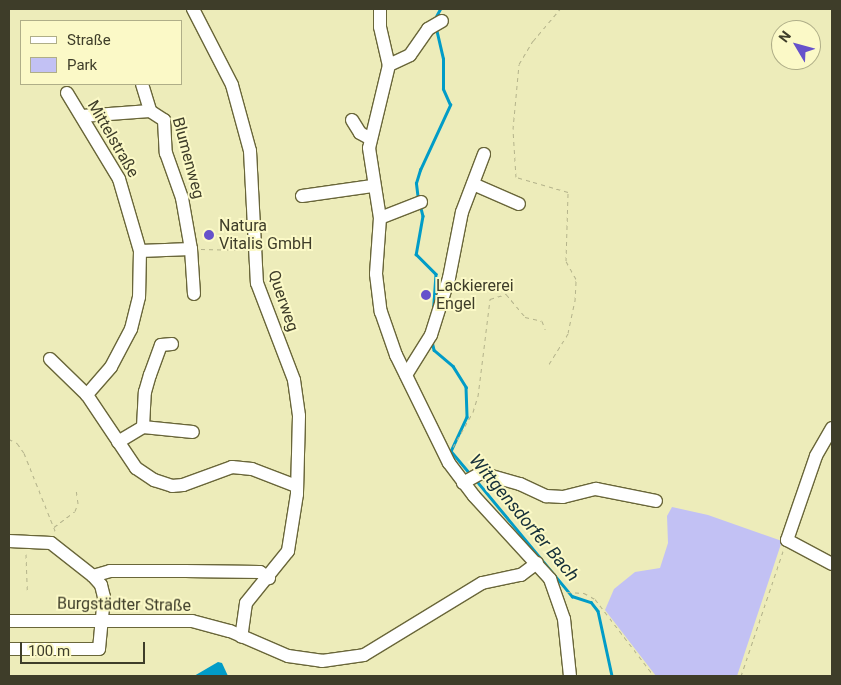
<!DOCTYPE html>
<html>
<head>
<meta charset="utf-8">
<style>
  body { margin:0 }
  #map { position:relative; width:841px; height:685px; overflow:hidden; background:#edecba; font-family:Roboto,sans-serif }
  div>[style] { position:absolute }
  .green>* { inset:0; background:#c2c1f4 }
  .water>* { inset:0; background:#019cc7 }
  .stream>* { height:2.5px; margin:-1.25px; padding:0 1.25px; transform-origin:1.25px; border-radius:1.25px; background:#019cc7 }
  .path>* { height:1px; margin-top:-0.5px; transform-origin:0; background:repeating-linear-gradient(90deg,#b4b38b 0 4px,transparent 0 8px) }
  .roads { filter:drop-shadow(1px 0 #696639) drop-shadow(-1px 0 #696639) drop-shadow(0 1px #696639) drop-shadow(0 -1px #696639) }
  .minor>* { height:12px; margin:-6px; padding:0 6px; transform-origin:6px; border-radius:6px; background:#fff }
  .dots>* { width:14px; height:14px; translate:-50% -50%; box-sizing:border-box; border:2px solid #fbf9c7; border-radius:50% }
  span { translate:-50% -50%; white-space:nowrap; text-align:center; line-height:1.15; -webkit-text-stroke:4px #fbf9c7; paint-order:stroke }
  .street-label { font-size:16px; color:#3e3d29 }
  .poi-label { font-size:16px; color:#3e3d29 }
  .left { translate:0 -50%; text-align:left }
  .water-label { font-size:18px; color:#152f39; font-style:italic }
  .frame { position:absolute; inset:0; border:10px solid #3e3d29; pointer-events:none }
  .legend { position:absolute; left:20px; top:20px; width:162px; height:65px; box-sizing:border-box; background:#fbf9c7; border:1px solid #afae88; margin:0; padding:6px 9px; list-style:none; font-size:15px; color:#3e3d29 }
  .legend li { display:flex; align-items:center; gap:10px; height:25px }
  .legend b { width:25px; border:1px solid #afae88 }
  .north { position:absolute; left:771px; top:20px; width:50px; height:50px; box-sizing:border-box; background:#fbf9c7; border:1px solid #afae88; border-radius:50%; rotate:307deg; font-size:14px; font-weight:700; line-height:20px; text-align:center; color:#3e3d29 }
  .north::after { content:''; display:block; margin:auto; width:18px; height:22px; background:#6652cb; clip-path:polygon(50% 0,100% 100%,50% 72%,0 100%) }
  .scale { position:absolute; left:20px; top:642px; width:125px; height:22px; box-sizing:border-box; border:2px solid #3e3d29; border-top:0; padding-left:6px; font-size:15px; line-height:18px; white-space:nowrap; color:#3e3d29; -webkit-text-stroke:4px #fbf9c7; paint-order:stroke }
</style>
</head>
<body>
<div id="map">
  <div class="green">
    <i style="clip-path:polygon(672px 507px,708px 515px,782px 541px,737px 676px,656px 676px,605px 610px,614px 589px,635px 572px,660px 568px,668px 543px,667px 516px)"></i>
  </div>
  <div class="water">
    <i style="clip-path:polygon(218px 662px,222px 663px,228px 676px,194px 676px)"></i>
  </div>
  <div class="stream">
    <i style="left:434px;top:20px;width:13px;rotate:-61deg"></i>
    <i style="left:418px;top:200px;width:17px;rotate:-97deg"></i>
    <i style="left:416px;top:183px;width:14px;rotate:-73deg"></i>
    <i style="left:420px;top:170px;width:72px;rotate:-65.2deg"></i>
    <i style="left:450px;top:105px;width:17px;rotate:-114deg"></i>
    <i style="left:443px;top:89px;width:30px;rotate:-90deg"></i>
    <i style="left:443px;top:59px;width:32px;rotate:-103deg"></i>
    <i style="left:421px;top:208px;width:8px;rotate:76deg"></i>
    <i style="left:423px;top:216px;width:39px;rotate:100deg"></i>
    <i style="left:416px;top:254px;width:28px;rotate:45deg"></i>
    <i style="left:436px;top:274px;width:32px;rotate:94deg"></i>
    <i style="left:432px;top:341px;width:9px;rotate:77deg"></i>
    <i style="left:434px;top:350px;width:25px;rotate:40deg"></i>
    <i style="left:453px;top:366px;width:25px;rotate:58deg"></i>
    <i style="left:466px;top:387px;width:30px;rotate:88deg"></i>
    <i style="left:467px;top:417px;width:38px;rotate:115deg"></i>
    <i style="left:451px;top:451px;width:30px;rotate:50deg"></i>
    <i style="left:476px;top:480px;width:151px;rotate:50.4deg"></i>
    <i style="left:572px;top:596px;width:20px;rotate:18deg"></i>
    <i style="left:591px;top:602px;width:11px;rotate:52deg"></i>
    <i style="left:598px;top:611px;width:66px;rotate:77.8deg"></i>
  </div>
  <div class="path">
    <i style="left:201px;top:249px;width:44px;rotate:1.3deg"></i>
    <i style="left:549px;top:364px;width:36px;rotate:-58deg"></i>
    <i style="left:568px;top:333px;width:33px;rotate:-78deg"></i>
    <i style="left:575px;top:301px;width:22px;rotate:-87deg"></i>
    <i style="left:576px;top:279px;width:21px;rotate:-119deg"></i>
    <i style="left:566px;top:261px;width:69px;rotate:-88.3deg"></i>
    <i style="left:568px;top:192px;width:54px;rotate:-163.9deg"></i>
    <i style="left:516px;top:177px;width:48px;rotate:-93.6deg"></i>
    <i style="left:513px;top:129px;width:65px;rotate:-84.7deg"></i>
    <i style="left:519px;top:64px;width:27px;rotate:-59deg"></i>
    <i style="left:533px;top:41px;width:42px;rotate:-49.8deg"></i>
    <i style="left:9px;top:439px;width:9px;rotate:27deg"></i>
    <i style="left:17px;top:443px;width:12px;rotate:55deg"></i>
    <i style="left:24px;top:453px;width:86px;rotate:68.2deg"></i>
    <i style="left:453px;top:447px;width:40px;rotate:-60.3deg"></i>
    <i style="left:473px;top:412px;width:17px;rotate:-73deg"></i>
    <i style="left:478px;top:396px;width:98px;rotate:-82.9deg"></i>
    <i style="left:490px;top:299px;width:17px;rotate:-17deg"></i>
    <i style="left:506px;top:294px;width:30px;rotate:50deg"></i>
    <i style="left:525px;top:317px;width:17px;rotate:13deg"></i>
    <i style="left:542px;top:321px;width:9px;rotate:69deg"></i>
    <i style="left:54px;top:527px;width:26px;rotate:-37deg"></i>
    <i style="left:75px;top:511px;width:9px;rotate:-69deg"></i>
    <i style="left:78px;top:503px;width:15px;rotate:-98deg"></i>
    <i style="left:26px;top:554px;width:36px;rotate:88deg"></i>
    <i style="left:567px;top:592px;width:17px;rotate:3deg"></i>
    <i style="left:584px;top:593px;width:13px;rotate:29deg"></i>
    <i style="left:595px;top:599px;width:97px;rotate:52.5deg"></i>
    <i style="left:741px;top:676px;width:132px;rotate:-71.4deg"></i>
  </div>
  <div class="roads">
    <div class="minor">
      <i style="left:193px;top:9px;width:85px;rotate:62.8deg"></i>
      <i style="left:232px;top:85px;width:68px;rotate:74.7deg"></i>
      <i style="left:250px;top:151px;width:132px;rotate:87deg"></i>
      <i style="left:257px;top:283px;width:104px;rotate:69.1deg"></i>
      <i style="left:294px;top:380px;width:36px;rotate:82deg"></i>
      <i style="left:299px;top:416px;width:78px;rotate:91.5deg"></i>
      <i style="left:297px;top:494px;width:58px;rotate:99deg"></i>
      <i style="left:288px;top:551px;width:67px;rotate:128.9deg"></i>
      <i style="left:246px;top:603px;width:34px;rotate:98deg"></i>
      <i style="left:380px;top:9px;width:18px;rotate:90deg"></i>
      <i style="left:380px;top:27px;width:39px;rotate:77deg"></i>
      <i style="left:389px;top:65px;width:85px;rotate:103.5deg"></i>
      <i style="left:369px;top:148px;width:71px;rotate:81.1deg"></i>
      <i style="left:380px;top:218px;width:56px;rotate:94.1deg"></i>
      <i style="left:376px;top:274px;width:38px;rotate:83deg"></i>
      <i style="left:381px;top:312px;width:46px;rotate:70.8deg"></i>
      <i style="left:396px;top:355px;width:120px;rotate:63.9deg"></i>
      <i style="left:449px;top:463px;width:41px;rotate:52.9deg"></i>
      <i style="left:474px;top:496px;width:113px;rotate:47.5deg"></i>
      <i style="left:550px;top:579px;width:42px;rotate:70.7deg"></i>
      <i style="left:564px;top:619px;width:57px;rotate:84deg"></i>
      <i style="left:389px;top:65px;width:23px;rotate:-25deg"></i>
      <i style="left:410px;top:55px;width:32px;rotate:-55deg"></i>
      <i style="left:428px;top:29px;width:16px;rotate:-30deg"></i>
      <i style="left:142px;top:84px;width:28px;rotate:73deg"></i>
      <i style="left:67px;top:93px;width:100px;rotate:58.8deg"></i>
      <i style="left:119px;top:179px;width:75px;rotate:73.7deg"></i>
      <i style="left:140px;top:251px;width:46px;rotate:91.2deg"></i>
      <i style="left:139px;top:297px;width:33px;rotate:104deg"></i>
      <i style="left:131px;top:329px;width:43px;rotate:117.8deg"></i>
      <i style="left:111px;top:367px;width:37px;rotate:131deg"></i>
      <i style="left:82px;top:116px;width:68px;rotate:-4.2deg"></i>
      <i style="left:150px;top:111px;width:17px;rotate:33deg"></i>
      <i style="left:164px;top:120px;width:33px;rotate:87deg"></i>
      <i style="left:166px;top:153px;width:48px;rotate:70.4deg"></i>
      <i style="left:182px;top:198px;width:52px;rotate:80deg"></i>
      <i style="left:191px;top:249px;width:51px;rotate:177.8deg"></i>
      <i style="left:352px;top:120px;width:15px;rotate:58deg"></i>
      <i style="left:360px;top:133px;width:10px;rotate:29deg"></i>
      <i style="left:473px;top:184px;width:50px;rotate:23.5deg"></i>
      <i style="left:302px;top:196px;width:71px;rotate:-8.1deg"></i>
      <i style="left:380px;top:218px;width:44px;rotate:-21.3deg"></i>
      <i style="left:191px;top:249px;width:45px;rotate:86.2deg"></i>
      <i style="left:50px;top:359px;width:52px;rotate:44.2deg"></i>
      <i style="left:87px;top:395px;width:88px;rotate:56.1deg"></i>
      <i style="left:136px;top:468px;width:22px;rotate:34deg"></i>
      <i style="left:154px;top:480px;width:19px;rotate:18deg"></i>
      <i style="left:172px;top:486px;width:11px;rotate:-5deg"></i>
      <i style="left:183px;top:485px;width:52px;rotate:-20.2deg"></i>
      <i style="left:232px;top:467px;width:20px;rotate:6deg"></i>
      <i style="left:252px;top:469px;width:47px;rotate:21.1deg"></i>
      <i style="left:406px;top:375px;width:47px;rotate:-58deg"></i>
      <i style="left:431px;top:335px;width:60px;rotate:-72.5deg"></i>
      <i style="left:449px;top:278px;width:67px;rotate:-78.9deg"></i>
      <i style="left:462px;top:212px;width:62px;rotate:-69.2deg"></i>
      <i style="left:143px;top:427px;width:50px;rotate:5.7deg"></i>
      <i style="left:832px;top:428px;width:32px;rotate:120deg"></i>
      <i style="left:816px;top:456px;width:89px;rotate:109deg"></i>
      <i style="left:787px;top:540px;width:51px;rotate:28.1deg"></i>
      <i style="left:118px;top:442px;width:29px;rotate:-31deg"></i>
      <i style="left:143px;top:427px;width:35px;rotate:-87deg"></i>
      <i style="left:145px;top:392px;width:18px;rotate:-74deg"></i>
      <i style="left:150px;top:375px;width:32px;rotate:-70deg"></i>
      <i style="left:161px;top:345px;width:11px;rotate:-5deg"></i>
      <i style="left:463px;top:483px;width:21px;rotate:-29deg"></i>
      <i style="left:481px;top:473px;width:41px;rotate:15.8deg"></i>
      <i style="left:520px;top:484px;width:29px;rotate:25deg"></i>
      <i style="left:546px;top:496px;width:17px;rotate:3deg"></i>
      <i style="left:563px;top:497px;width:34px;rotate:-14deg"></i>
      <i style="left:596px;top:489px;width:61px;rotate:11.3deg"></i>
      <i style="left:9px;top:541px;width:42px;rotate:2.7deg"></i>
      <i style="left:51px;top:543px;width:53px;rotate:38.2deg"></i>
      <i style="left:93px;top:576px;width:12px;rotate:48deg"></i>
      <i style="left:101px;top:585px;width:12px;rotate:76deg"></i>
      <i style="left:104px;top:597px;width:52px;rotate:95.5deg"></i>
      <i style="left:99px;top:649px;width:90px;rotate:180deg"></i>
      <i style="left:93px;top:576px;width:18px;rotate:-16deg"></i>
      <i style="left:110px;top:571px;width:75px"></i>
      <i style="left:185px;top:571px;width:75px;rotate:0.8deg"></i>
      <i style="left:260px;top:572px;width:11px;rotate:34deg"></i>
      <i style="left:9px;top:621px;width:183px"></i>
      <i style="left:192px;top:621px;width:39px;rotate:15deg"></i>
      <i style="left:230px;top:631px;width:63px;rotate:23.3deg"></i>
      <i style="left:288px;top:656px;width:34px;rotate:8deg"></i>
      <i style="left:322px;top:661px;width:42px;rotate:-8.1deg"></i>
      <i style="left:364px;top:655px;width:138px;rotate:-31.4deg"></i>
      <i style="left:482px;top:583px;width:40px;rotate:-12deg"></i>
      <i style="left:521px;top:575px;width:20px;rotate:-37deg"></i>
    </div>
  </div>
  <div class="dots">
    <i style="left:209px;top:235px;background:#6652cb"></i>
    <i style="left:426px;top:295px;background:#6652cb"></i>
  </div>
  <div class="street-label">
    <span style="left:113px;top:139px;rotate:60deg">Mittelstraße</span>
    <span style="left:188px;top:158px;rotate:75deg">Blumenweg</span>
    <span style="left:283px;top:301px;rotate:71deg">Querweg</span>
    <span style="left:124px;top:605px;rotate:1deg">Burgstädter Straße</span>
  </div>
  <div class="poi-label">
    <span class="left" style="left:219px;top:235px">Natura<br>Vitalis GmbH</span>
    <span class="left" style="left:436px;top:295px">Lackiererei<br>Engel</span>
  </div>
  <div class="water-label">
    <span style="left:524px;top:518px;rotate:50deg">Wittgensdorfer Bach</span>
  </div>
  <div class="frame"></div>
  <ul class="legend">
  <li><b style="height:6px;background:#fff"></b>Straße</li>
  <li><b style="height:14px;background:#c2c1f4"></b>Park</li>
  </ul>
  <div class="north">N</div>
  <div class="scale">100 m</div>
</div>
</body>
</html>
